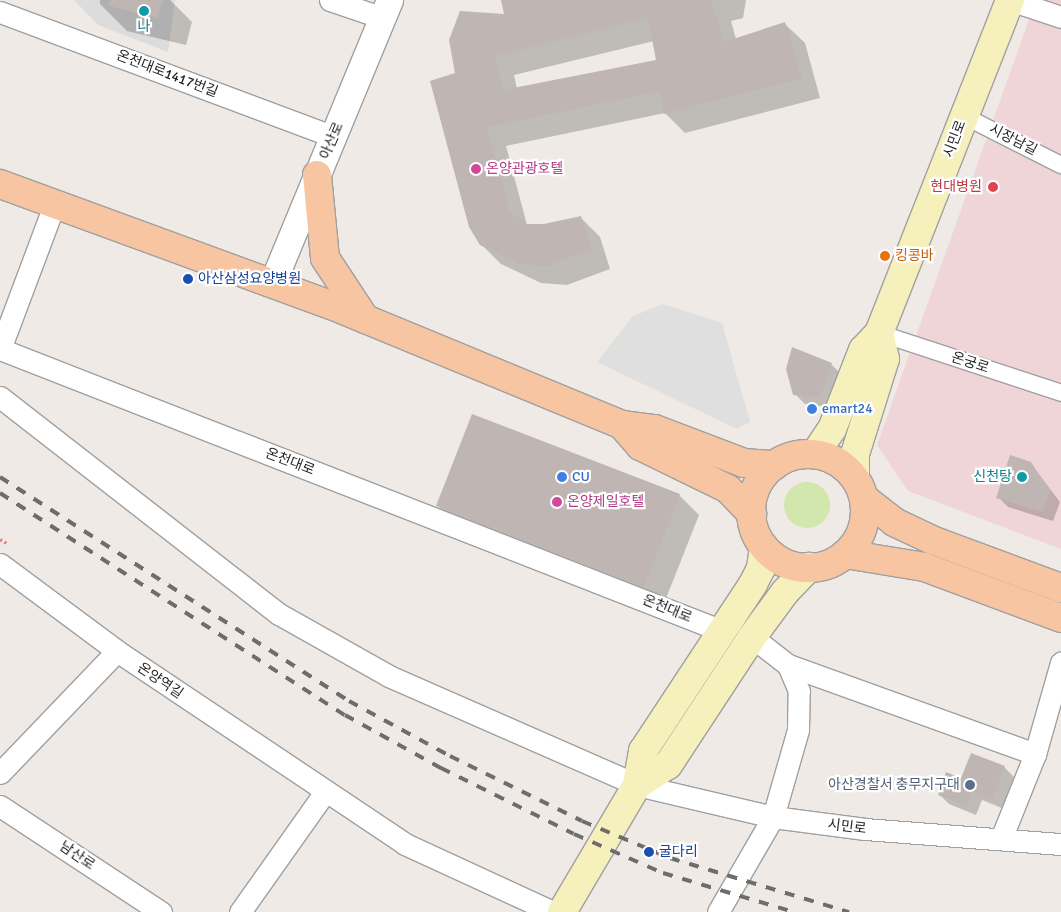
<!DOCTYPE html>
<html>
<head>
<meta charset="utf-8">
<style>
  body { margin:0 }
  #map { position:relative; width:1061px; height:912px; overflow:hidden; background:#efeae5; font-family:Signika,"Noto Sans KR",sans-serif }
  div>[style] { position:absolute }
  .residential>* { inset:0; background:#dddcdc }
  .commercial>* { inset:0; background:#efd5d8 }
  .grass>* { inset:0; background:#d2e7ae }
  .round { border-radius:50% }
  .parking>* { inset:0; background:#dfdfdf }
  .shadow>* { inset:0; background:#0003 }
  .building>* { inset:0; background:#bfb5b2 }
  .path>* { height:3px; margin-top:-1.5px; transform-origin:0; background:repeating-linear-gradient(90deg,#f37279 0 2.5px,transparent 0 5px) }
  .roads { filter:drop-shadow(1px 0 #a0a0a0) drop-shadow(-1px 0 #a0a0a0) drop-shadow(0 1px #a0a0a0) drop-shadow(0 -1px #a0a0a0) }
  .pedestrian>* { height:16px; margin:-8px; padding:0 8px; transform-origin:8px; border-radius:8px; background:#fff }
  .minor>* { height:21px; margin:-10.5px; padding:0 10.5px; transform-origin:10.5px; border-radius:10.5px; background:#fff }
  .tertiary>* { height:26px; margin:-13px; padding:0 13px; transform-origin:13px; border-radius:13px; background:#fff }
  .secondary>* { height:28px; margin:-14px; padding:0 14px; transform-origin:14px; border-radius:14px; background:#f6f0bc }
  .primary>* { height:28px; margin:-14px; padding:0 14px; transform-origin:14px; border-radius:14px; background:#f7c5a2 }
  .primary>.ring { margin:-14px; padding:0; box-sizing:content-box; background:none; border:28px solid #f7c5a2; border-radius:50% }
  .rail>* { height:4px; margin-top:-2px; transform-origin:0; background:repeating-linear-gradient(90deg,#6d6d6d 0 10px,transparent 0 20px) }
  .dots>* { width:14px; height:14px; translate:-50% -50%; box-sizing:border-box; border:2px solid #fff; border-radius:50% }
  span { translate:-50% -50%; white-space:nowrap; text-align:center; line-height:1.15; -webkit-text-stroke:4.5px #fff; paint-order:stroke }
  .culture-label { font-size:14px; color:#0d838f }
  .right { translate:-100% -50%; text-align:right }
  .street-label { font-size:14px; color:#1f1f1f }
  .hotel-label { font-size:14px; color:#b23c85 }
  .left { translate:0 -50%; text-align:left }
  .health-label { font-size:14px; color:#be3a42 }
  .food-label { font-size:14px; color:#c56008 }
  .transit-label { font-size:14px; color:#164399 }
  .shop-label { font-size:14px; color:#366cbe }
  .service-label { font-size:14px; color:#4e5e75 }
</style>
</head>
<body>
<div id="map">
  <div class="residential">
    <i style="clip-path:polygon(74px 0,175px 0,168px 52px,98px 25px)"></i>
  </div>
  <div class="commercial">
    <i style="clip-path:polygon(1036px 0,1061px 0,1061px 549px,908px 491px,877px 445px)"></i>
  </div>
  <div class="grass">
    <i class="round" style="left:784px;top:482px;width:46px;height:46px"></i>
  </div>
  <div class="parking">
    <i style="clip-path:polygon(663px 304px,722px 323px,750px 422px,737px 429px,597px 362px,633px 316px)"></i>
  </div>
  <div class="shadow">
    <i style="clip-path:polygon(100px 0,170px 0,192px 22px,186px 45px,127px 31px,100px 4px)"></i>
    <i style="clip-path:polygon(evenodd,511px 0,746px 0,743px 18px,731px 21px,736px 39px,785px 24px,805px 43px,820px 98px,685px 133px,665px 113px,506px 146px,527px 225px,544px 225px,580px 217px,600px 237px,610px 269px,567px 285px,541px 283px,501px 264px,481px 244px,456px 74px,506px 16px,511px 0,654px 41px,658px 61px,517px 89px,514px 75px,654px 41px)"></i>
    <i style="clip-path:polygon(831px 364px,841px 374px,830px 407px,805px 404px,795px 394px)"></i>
    <i style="clip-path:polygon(1031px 464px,1060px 502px,1053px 521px,1008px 507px,998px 497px)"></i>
    <i style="clip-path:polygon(679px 495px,699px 515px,663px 606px,457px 525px,438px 506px)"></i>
    <i style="clip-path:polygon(1004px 767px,1014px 777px,1002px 808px,982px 800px,976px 815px,949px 804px,939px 794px,962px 779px)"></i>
  </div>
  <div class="building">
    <i style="clip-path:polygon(110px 0,163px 0,158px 18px,109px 6px)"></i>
    <i style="clip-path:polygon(evenodd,501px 0,711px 0,724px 42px,785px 22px,802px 78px,664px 114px,660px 91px,487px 127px,510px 212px,527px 224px,544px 224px,581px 216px,592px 249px,547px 266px,520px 264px,480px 245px,469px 227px,430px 81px,455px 73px,449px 40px,460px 11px,504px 14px,501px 0,648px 18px,656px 60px,503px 90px,495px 56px,648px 18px)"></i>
    <i style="clip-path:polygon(792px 347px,832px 363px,820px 397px,793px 395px,786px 369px)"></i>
    <i style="clip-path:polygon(472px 414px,680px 494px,644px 587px,436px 506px)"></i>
    <i style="clip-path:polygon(1010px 455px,1031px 462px,1050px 491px,1043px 512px,996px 498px)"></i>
    <i style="clip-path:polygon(971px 753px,1005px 766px,992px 799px,972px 791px,966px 806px,938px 795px,946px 772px,961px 778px)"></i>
  </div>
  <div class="path">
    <i style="left:0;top:539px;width:8px;rotate:30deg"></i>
  </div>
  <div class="roads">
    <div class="pedestrian">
      <i style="left:964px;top:116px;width:109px;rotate:26.8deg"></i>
      <i style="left:879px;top:333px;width:192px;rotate:18.2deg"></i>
    </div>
    <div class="minor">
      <i style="left:330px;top:0;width:56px;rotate:18.8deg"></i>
      <i style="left:1010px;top:0;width:54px;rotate:18.4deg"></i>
      <i style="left:0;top:12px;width:357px;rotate:20.5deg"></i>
      <i style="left:0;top:349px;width:775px;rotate:21.33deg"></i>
      <i style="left:0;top:349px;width:154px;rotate:-69.4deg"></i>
      <i style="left:0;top:397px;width:353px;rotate:37.9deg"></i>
      <i style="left:279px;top:614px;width:126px;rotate:29.4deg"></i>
      <i style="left:389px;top:676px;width:271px;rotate:23.7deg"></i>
      <i style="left:637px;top:785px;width:140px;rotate:13.2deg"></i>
      <i style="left:773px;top:817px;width:93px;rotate:7.4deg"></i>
      <i style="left:865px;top:829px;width:197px;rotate:4.4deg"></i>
      <i style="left:0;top:564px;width:146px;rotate:36.6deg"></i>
      <i style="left:117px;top:651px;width:347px;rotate:33.8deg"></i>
      <i style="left:405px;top:844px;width:163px;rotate:24.7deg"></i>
      <i style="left:752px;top:637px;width:46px;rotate:37.9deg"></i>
      <i style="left:788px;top:665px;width:263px;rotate:19.8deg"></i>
      <i style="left:0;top:773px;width:169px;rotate:-46.2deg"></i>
      <i style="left:0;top:806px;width:193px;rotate:33.4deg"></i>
      <i style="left:1001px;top:839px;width:92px;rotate:-68.2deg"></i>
      <i style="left:1035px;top:754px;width:95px;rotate:-74.1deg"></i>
      <i style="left:240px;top:912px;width:147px;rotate:-54.7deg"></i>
      <i style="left:718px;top:912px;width:110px;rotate:-59.9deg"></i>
      <i style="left:773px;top:817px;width:91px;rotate:-74deg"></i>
      <i style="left:798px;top:730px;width:39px;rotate:-89deg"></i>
      <i style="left:799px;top:691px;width:28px;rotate:-113deg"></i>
    </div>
    <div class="tertiary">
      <i style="left:273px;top:283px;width:306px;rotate:-67.5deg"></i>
    </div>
    <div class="secondary">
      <i style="left:815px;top:454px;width:30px;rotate:-56deg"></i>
      <i style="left:832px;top:429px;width:85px;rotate:-68.6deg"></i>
      <i style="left:863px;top:350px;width:23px;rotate:-47deg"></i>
      <i style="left:879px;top:333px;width:358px;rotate:-68.5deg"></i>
      <i style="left:855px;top:478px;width:24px;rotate:-90deg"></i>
      <i style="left:855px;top:454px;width:100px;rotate:-72.5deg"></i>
      <i style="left:885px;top:359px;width:27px;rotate:-103deg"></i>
      <i style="left:637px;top:785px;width:37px;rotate:-33deg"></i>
      <i style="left:668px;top:765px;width:153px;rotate:-56.7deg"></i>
      <i style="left:752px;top:637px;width:56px;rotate:-53.7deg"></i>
      <i style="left:785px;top:592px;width:35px;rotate:-46deg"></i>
      <i style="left:562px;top:912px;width:147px;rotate:-59.4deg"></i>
      <i style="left:637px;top:785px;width:35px;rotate:-80deg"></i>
      <i style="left:643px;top:751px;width:200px;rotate:-56.6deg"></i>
      <i style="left:753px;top:584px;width:18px;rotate:-63deg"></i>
      <i style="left:761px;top:568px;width:21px;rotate:-82deg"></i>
    </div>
    <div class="primary">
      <i style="left:317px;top:175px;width:83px;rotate:84.5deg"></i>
      <i style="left:325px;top:258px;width:73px;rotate:56.7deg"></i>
      <i style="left:0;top:184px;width:363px;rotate:20.1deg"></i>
      <i style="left:341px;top:309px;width:304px;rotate:22.4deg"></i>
      <i style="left:622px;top:425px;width:33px;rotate:7deg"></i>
      <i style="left:655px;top:429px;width:95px;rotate:20.9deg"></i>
      <i style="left:744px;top:463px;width:31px;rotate:4deg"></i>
      <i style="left:622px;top:425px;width:28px;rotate:49deg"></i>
      <i style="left:640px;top:446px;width:98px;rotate:26deg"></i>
      <i style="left:728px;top:489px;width:35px;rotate:46deg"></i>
      <i class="ring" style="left:751px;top:454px;width:86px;height:86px"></i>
      <i style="left:865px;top:499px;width:37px;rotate:38deg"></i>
      <i style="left:894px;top:522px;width:42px;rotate:25.3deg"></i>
      <i style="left:932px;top:540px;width:138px;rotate:20.4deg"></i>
      <i style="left:845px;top:554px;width:80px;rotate:9.3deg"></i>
      <i style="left:924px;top:567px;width:146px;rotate:20.4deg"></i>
    </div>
  </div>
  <div class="rail">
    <i style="left:0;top:477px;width:415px;rotate:32.7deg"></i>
    <i style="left:349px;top:701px;width:115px;rotate:28.6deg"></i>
    <i style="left:450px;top:756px;width:147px;rotate:26.2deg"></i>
    <i style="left:582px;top:821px;width:95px;rotate:22.8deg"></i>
    <i style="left:670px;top:858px;width:187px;rotate:16.8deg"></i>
    <i style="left:0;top:493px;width:410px;rotate:32.8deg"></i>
    <i style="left:345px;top:715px;width:110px;rotate:28.9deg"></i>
    <i style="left:441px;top:768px;width:148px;rotate:26.4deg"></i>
    <i style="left:574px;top:834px;width:97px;rotate:23.7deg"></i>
    <i style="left:663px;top:873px;width:137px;rotate:16.6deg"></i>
  </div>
  <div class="dots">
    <i style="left:144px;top:11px;background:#0f9aa8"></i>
    <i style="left:476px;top:169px;background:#d1479c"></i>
    <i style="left:993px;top:187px;background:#e0444e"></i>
    <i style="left:885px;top:256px;background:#e8710a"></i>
    <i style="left:188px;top:279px;background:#1a4fb4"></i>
    <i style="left:812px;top:409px;background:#3f7fe0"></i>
    <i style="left:562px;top:477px;background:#3f7fe0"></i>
    <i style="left:1022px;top:477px;background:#0f9aa8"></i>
    <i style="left:557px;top:502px;background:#d1479c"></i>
    <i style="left:970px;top:785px;background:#5c6f8a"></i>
    <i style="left:649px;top:852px;background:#1a4fb4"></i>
  </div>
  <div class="culture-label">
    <span style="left:144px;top:27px">나</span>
    <span class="right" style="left:1012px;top:477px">신천탕</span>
  </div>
  <div class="street-label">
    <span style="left:167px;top:74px;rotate:21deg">온천대로1417번길</span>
    <span style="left:955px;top:139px;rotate:-69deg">시민로</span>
    <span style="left:1013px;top:140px;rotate:27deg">시장남길</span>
    <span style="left:332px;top:141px;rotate:-67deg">아산로</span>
    <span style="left:970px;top:363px;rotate:18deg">온궁로</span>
    <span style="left:290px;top:462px;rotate:21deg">온천대로</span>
    <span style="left:667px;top:609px;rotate:22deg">온천대로</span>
    <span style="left:160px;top:681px;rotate:34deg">온양역길</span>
    <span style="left:847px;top:827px;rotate:7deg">시민로</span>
    <span style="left:77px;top:856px;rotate:34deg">남산로</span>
  </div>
  <div class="hotel-label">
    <span class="left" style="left:486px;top:169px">온양관광호텔</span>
    <span class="left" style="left:567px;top:502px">온양제일호텔</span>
  </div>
  <div class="health-label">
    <span class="right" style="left:982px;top:187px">현대병원</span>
  </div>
  <div class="food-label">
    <span class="left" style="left:895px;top:256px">킹콩바</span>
  </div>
  <div class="transit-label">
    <span class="left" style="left:198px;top:279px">아산삼성요양병원</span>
    <span class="left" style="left:659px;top:852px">굴다리</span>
  </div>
  <div class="shop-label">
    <span class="left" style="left:822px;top:409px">emart24</span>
    <span class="left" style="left:572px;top:477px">CU</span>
  </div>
  <div class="service-label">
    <span class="right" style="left:960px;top:785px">아산경찰서 충무지구대</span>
  </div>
</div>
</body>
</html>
